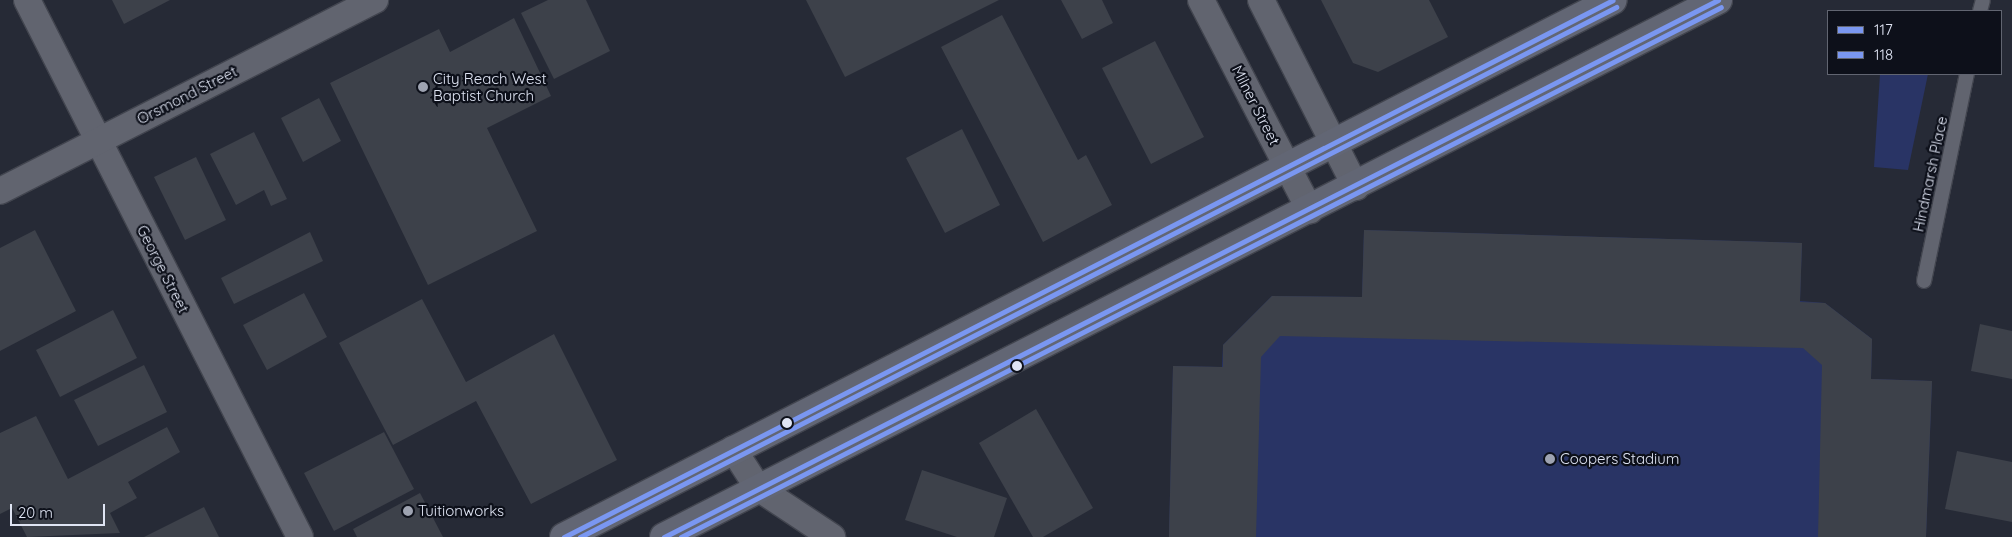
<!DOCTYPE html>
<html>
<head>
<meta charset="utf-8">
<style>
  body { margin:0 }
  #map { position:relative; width:2012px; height:537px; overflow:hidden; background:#262a36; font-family:Quicksand,sans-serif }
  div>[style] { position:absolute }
  .green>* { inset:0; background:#293465 }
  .building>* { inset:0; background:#3d414a }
  .roads { filter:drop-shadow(1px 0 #42454f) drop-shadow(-1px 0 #42454f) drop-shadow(0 1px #42454f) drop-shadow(0 -1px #42454f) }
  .lane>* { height:14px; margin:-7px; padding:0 7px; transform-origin:7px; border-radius:7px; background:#61646f }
  .street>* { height:26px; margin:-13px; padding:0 13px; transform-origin:13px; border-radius:13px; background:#61646f }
  .secondary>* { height:28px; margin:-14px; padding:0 14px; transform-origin:14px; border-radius:14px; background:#626674 }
  .bus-1>* { height:5px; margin:-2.5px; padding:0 2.5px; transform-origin:2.5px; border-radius:2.5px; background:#7a97f1 }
  .bus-2>* { height:5px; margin:-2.5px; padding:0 2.5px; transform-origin:2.5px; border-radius:2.5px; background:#7a97f1 }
  .dots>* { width:14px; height:14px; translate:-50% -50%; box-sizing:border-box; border:2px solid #0d101a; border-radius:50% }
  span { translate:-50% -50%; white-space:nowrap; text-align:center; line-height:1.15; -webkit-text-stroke:4.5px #0d101a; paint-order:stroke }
  .poi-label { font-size:15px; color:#dfe4f3 }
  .left { translate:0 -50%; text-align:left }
  .street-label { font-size:15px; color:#dfe4f3 }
  .legend { position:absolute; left:1827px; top:10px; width:175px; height:65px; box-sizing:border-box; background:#0d101a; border:1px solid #616571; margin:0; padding:6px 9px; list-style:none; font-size:15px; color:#dfe4f3 }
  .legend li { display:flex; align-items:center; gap:10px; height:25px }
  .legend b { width:25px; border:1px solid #616571 }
  .scale { position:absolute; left:10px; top:504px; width:95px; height:22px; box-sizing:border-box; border:2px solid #dfe4f3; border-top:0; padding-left:6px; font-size:15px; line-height:18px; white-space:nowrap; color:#dfe4f3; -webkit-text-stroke:4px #0d101a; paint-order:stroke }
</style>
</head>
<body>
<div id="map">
  <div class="green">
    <i style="clip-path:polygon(1880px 74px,1928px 74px,1908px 170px,1874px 167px)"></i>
    <i style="clip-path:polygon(1364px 230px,1802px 243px,1800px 301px,1825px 303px,1872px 339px,1871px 379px,1932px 381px,1926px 537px,1169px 537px,1173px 366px,1222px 367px,1223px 345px,1272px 296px,1362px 297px)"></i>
  </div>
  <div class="building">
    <i style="clip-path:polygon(112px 0,170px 0,124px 24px)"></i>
    <i style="clip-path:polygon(548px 0,586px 0,610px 51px,554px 79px,521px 13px)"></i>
    <i style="clip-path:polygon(806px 0,999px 0,845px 77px)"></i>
    <i style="clip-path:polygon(1061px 0,1102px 0,1113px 23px,1082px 39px)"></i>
    <i style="clip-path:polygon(1321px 0,1429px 0,1448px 37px,1378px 72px,1353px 63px)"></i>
    <i style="clip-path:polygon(1002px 15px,1078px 160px,1086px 155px,1112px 205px,1043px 242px,941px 47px)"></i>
    <i style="clip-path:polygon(514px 18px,551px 96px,487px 128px,537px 231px,428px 285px,330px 83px,439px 29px,450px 52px)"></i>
    <i style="clip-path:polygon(1155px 41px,1204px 137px,1151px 164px,1102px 68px)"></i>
    <i style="clip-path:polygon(319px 98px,341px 141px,303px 162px,281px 118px)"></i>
    <i style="clip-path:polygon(962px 129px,1000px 205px,945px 233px,906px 158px)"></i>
    <i style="clip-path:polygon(254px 132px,287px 199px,271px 206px,264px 190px,236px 205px,210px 154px)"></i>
    <i style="clip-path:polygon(196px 157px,226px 220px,185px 240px,154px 177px)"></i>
    <i style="clip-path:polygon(35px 230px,76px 311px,0 351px,0 248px)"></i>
    <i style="clip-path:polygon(1364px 230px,1802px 243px,1800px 302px,1825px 303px,1872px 339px,1871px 379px,1932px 381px,1926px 537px,1818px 537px,1822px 365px,1803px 348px,1280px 336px,1261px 357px,1256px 537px,1169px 537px,1173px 366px,1223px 367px,1223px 345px,1272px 296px,1362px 297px)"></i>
    <i style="clip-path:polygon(310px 232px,323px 261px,234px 304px,221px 278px)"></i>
    <i style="clip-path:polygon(304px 293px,327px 337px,267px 370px,243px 325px)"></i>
    <i style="clip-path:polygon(422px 299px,466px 382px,554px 334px,617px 460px,531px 504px,476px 401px,393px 445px,339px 343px)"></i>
    <i style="clip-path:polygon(113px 310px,137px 358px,60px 397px,36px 350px)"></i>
    <i style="clip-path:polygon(1980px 324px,2012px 331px,2012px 379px,1971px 371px)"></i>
    <i style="clip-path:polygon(144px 365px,167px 412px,98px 446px,74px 400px)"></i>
    <i style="clip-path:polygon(1036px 409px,1093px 508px,1043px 537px,1033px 537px,979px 443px)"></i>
    <i style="clip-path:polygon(36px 416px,68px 479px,167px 427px,180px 452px,128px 482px,137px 498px,110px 513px,120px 533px,27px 537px,12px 508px,0 514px,0 433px)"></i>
    <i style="clip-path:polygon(384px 432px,414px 489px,334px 531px,304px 473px)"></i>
    <i style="clip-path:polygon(1957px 451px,2012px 462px,2012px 522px,1945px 509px)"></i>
    <i style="clip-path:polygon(922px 470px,1007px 498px,994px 537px,957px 537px,905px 520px)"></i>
    <i style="clip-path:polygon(420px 493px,443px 537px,357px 537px,353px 529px)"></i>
    <i style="clip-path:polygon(204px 507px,219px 537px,144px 537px)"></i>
  </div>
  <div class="roads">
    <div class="lane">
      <i style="left:1980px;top:11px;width:11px;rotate:-75deg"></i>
      <i style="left:1924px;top:281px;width:211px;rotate:-78.3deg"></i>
    </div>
    <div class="street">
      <i style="left:27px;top:0;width:602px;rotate:63.05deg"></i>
      <i style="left:1201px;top:0;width:237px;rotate:62.6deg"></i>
      <i style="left:1261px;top:0;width:210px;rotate:63.1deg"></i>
      <i style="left:0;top:191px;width:421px;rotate:-27deg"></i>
      <i style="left:733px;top:449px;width:46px;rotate:57.3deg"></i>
      <i style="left:758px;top:488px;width:89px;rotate:33.5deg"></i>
    </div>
    <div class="secondary">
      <i style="left:564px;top:537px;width:1178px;rotate:-27.11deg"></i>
      <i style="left:664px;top:537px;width:1183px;rotate:-27deg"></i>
    </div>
  </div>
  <div class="bus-1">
    <i style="left:564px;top:537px;width:1178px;rotate:-27.11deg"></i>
    <i style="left:664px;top:537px;width:1183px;rotate:-27deg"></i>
  </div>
  <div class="bus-2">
    <i style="left:580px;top:537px;width:1164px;rotate:-27.09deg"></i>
    <i style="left:681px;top:537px;width:1167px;rotate:-27deg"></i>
  </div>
  <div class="dots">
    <i style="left:423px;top:87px;background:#9ea3b1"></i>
    <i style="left:1017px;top:366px;background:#dfe4f3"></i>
    <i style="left:787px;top:423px;background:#dfe4f3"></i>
    <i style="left:1550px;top:459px;background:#9ea3b1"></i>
    <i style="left:408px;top:511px;background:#9ea3b1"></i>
  </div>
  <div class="poi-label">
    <span class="left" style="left:433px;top:87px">City Reach West<br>Baptist Church</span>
    <span class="left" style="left:1560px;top:459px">Coopers Stadium</span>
    <span class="left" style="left:418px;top:511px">Tuitionworks</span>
  </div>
  <div class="street-label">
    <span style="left:187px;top:95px;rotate:-27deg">Orsmond Street</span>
    <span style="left:1256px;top:105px;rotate:63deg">Milner Street</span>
    <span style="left:1930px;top:174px;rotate:-78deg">Hindmarsh Place</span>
    <span style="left:163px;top:269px;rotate:63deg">George Street</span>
  </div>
  <ul class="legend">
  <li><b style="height:6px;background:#7a97f1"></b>117</li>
  <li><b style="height:6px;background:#7a97f1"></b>118</li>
  </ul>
  <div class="scale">20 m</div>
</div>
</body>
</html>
